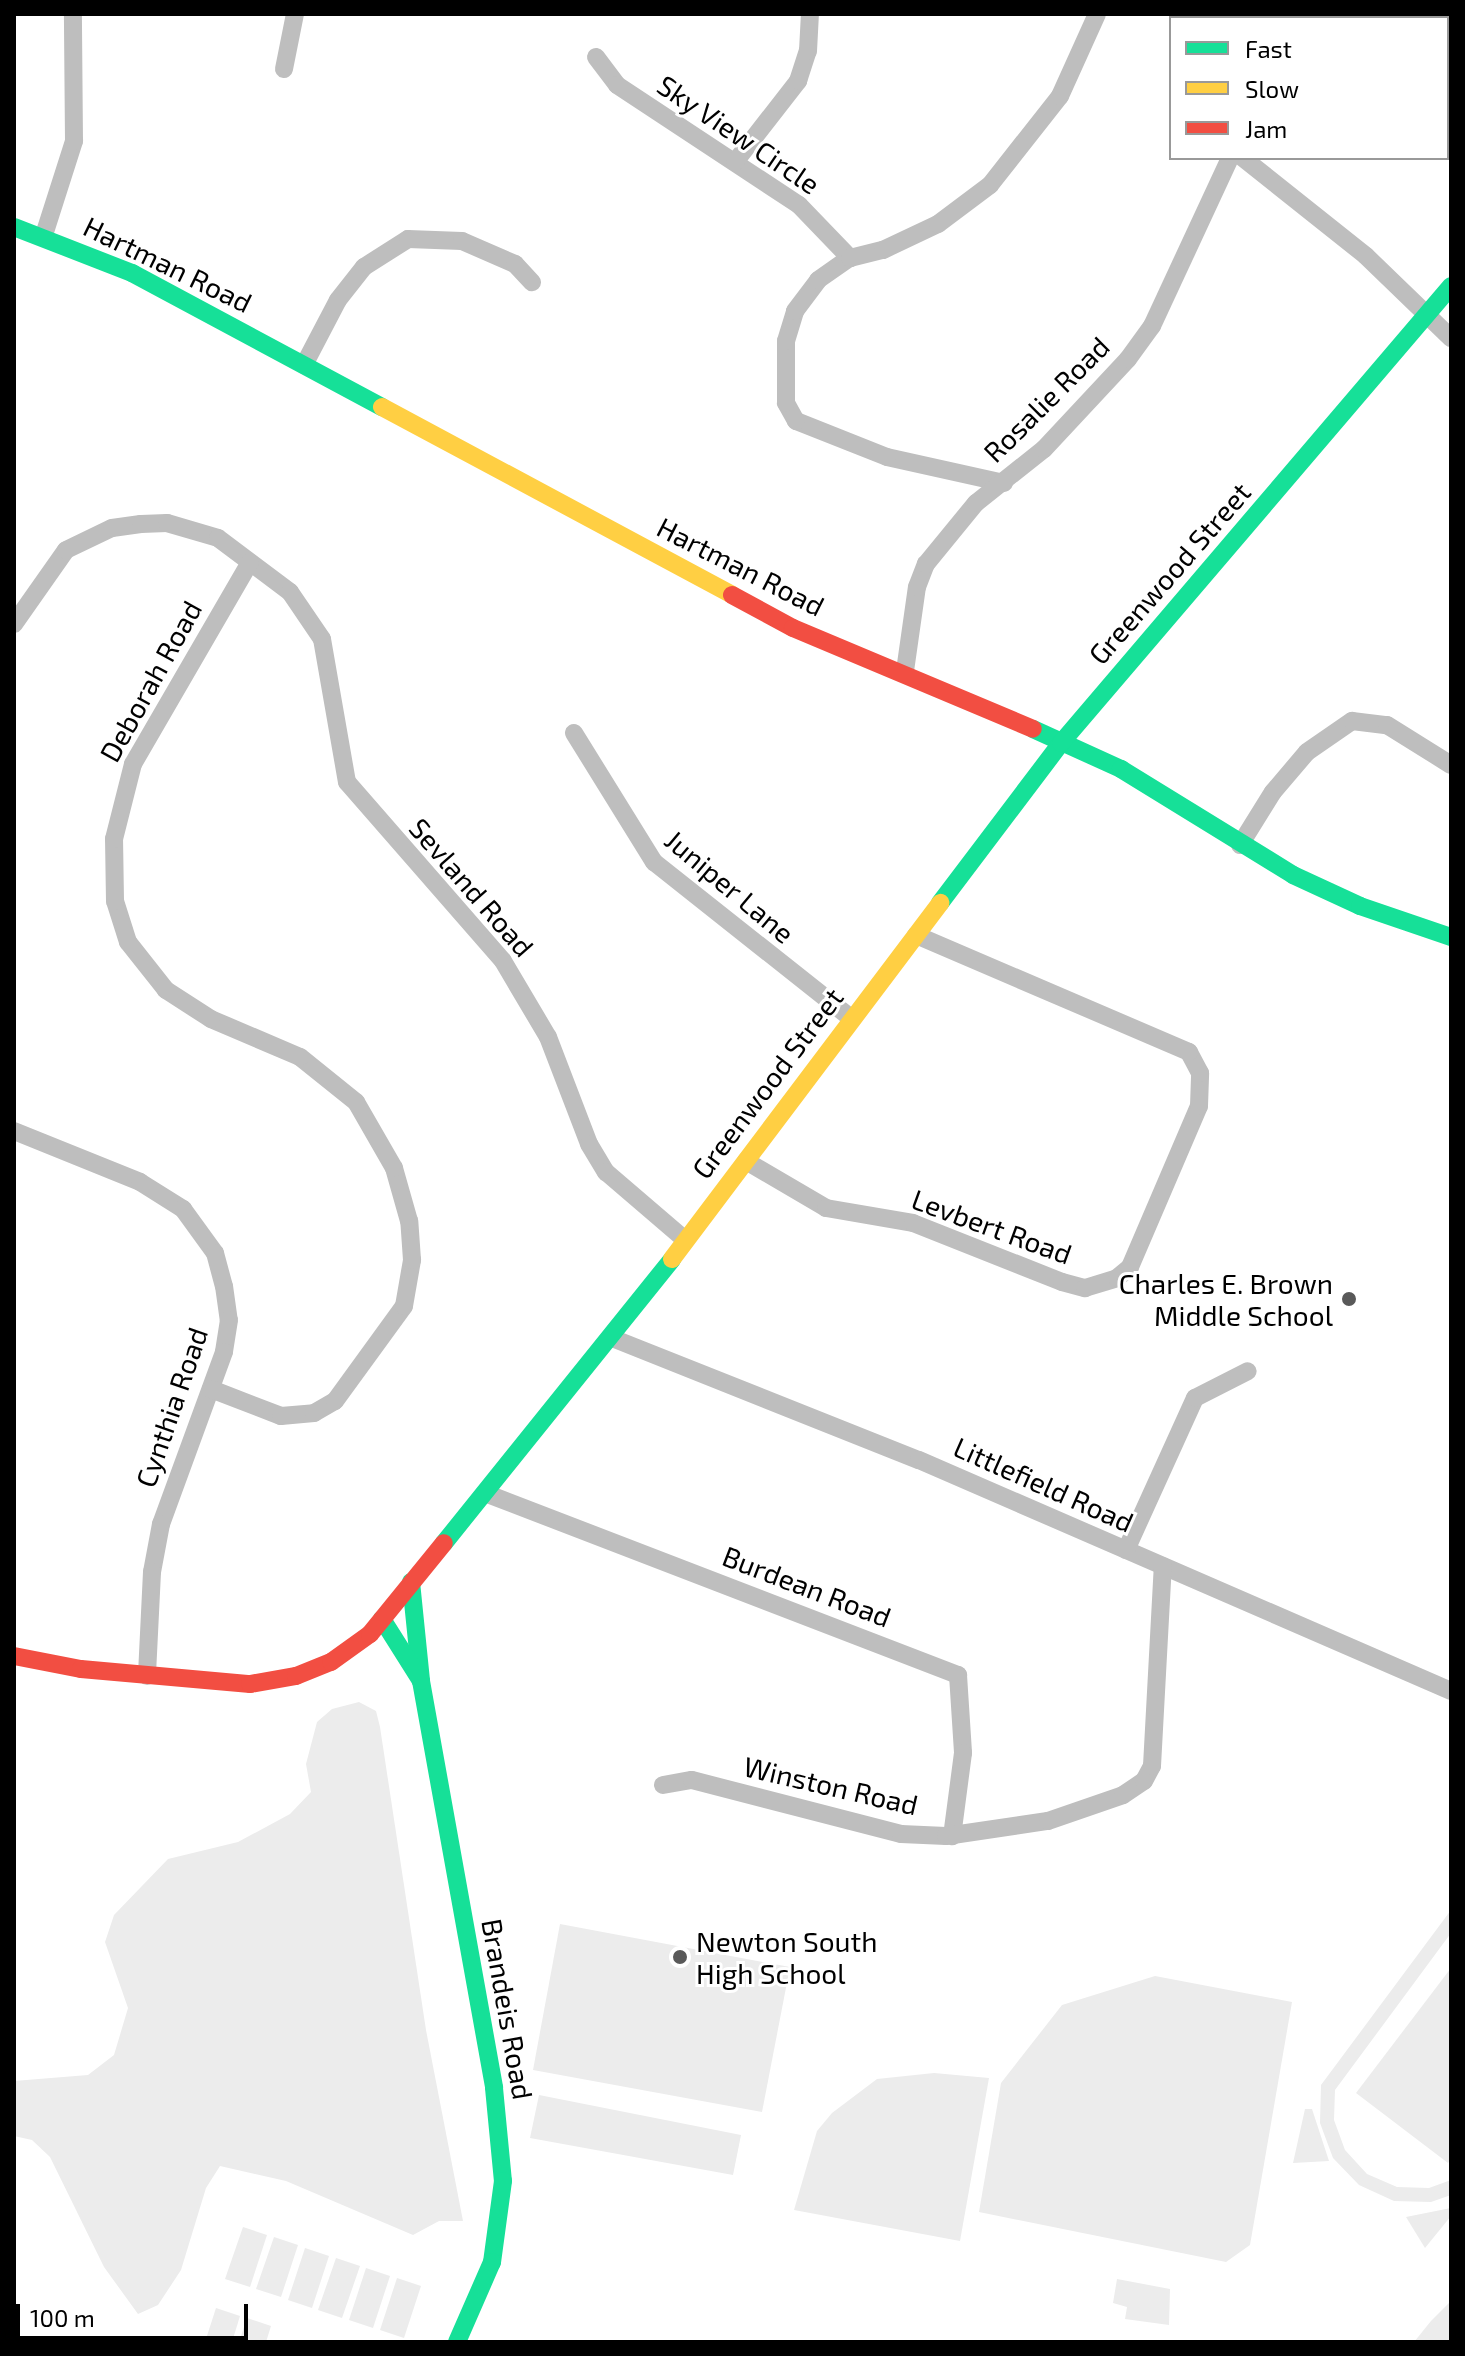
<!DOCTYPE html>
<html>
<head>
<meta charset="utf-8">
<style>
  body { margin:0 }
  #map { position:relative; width:1465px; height:2356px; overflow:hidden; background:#fff; font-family:"Exo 2",sans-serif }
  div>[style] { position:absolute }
  .green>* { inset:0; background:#ececec }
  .street>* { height:18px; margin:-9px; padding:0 9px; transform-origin:9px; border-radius:9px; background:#bebebe }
  .fast>* { height:18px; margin:-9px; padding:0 9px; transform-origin:9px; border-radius:9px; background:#16e098 }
  .slow>* { height:18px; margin:-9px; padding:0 9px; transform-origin:9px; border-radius:9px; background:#ffcf43 }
  .jam>* { height:18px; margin:-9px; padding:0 9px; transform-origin:9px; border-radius:9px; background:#f24e42 }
  .dots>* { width:22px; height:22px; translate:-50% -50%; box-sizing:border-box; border:4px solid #fff; border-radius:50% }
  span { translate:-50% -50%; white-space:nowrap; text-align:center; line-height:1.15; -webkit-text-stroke:6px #fff; paint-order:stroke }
  .street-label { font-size:28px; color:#000 }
  .poi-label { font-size:28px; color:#000 }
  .right { translate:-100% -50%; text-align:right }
  .left { translate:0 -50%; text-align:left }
  .frame { position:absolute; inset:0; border:16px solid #000; pointer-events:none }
  .legend { position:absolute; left:1169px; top:16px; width:280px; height:144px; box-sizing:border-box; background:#fff; border:2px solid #999; margin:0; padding:10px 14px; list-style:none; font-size:24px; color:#000 }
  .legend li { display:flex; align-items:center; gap:16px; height:40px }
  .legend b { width:40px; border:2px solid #999 }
  .scale { position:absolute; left:16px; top:2304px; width:232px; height:36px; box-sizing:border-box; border:4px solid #000; border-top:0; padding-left:10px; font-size:24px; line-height:28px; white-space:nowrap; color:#000; -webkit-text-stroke:6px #fff; paint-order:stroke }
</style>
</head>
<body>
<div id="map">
  <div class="green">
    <i style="clip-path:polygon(359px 1702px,376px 1711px,380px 1727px,426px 2030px,463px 2221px,439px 2221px,413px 2235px,286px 2181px,220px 2166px,206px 2188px,181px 2270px,158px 2305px,138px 2314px,104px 2267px,50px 2157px,32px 2140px,14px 2136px,14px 2081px,88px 2075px,114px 2055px,128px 2008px,105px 1942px,114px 1915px,168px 1859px,238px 1842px,290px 1814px,311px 1792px,306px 1764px,317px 1722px,332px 1709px)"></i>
    <i style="clip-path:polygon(1451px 1910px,1451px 1933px,1335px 2090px,1334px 2120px,1345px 2150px,1367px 2174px,1397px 2187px,1429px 2188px,1451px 2180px,1451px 2195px,1431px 2202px,1394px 2201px,1359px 2185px,1333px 2158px,1320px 2123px,1321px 2085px)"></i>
    <i style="clip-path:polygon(560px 1924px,790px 1967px,762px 2112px,533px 2070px)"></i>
    <i style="clip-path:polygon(1451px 1968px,1451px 2158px,1448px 2163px,1356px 2093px)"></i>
    <i style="clip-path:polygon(1155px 1976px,1292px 2002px,1250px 2245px,1226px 2262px,979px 2212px,1001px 2083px,1062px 2005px)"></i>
    <i style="clip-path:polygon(934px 2073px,989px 2078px,960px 2241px,794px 2210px,817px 2131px,832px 2113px,877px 2079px)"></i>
    <i style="clip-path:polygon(539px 2095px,741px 2135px,733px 2175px,530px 2138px)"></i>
    <i style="clip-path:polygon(1305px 2109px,1312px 2109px,1329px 2161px,1293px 2163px)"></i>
    <i style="clip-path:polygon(1451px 2208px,1451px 2216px,1425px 2248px,1406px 2217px)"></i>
    <i style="clip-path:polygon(243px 2227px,267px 2235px,250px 2287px,225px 2279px)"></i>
    <i style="clip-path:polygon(274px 2237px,298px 2245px,281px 2297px,256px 2289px)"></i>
    <i style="clip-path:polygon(305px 2248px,329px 2256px,312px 2308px,288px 2300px)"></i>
    <i style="clip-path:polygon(336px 2258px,360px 2266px,342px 2318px,318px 2310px)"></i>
    <i style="clip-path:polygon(366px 2268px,390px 2276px,373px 2328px,349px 2320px)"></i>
    <i style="clip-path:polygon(397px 2278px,421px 2286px,404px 2338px,380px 2330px)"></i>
    <i style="clip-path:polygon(1117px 2279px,1170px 2289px,1169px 2325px,1125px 2319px,1127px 2307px,1113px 2303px)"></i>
    <i style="clip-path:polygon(1451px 2301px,1451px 2342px,1414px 2342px,1431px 2321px)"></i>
    <i style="clip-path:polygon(216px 2308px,240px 2316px,232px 2342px,205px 2342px)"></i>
    <i style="clip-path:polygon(247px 2318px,271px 2326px,266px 2342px,239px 2342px)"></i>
  </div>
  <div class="street">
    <i style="left:1183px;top:14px;width:4px;rotate:76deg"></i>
    <i style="left:1325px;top:18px;width:5px;rotate:-53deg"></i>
    <i style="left:596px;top:57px;width:35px;rotate:53deg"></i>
    <i style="left:617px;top:85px;width:218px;rotate:33.4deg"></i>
    <i style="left:799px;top:205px;width:74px;rotate:46.1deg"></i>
    <i style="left:284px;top:69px;width:56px;rotate:-78.7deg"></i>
    <i style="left:1243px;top:158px;width:157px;rotate:38.5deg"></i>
    <i style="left:1366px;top:256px;width:118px;rotate:44deg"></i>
    <i style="left:735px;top:162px;width:103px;rotate:-52.1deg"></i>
    <i style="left:798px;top:81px;width:32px;rotate:-72deg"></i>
    <i style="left:808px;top:51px;width:37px;rotate:-87deg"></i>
    <i style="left:44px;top:235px;width:99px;rotate:-72.3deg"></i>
    <i style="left:74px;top:141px;width:127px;rotate:-90.5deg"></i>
    <i style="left:304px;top:365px;width:73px;rotate:-62.4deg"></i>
    <i style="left:338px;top:300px;width:42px;rotate:-51.8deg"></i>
    <i style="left:364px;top:267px;width:52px;rotate:-32.5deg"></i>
    <i style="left:408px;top:239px;width:54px;rotate:2.1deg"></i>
    <i style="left:462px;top:241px;width:58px;rotate:23.5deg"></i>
    <i style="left:515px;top:264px;width:25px;rotate:47deg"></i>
    <i style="left:1004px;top:483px;width:120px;rotate:-167.5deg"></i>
    <i style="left:887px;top:457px;width:98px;rotate:-158.4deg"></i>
    <i style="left:796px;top:421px;width:21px;rotate:-119deg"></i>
    <i style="left:786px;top:403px;width:62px;rotate:-90deg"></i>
    <i style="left:786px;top:341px;width:31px;rotate:-73deg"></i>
    <i style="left:795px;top:311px;width:39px;rotate:-53deg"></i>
    <i style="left:818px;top:280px;width:39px;rotate:-35deg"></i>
    <i style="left:850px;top:258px;width:34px;rotate:-14deg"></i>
    <i style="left:883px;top:250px;width:61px;rotate:-25.3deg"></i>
    <i style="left:938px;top:224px;width:65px;rotate:-36.9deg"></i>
    <i style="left:990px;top:185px;width:113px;rotate:-51.8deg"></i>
    <i style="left:1060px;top:96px;width:90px;rotate:-65.7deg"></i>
    <i style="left:14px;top:624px;width:90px;rotate:-54.9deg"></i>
    <i style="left:66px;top:550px;width:51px;rotate:-25.6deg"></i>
    <i style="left:112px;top:528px;width:29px;rotate:-8deg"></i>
    <i style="left:141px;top:524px;width:26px;rotate:-2deg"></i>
    <i style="left:167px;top:523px;width:53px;rotate:16.4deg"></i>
    <i style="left:218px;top:538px;width:90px;rotate:36.9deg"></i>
    <i style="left:290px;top:592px;width:57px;rotate:55.8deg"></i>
    <i style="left:322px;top:639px;width:145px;rotate:80.1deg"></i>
    <i style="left:347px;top:782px;width:237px;rotate:48.9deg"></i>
    <i style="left:503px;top:961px;width:88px;rotate:59.4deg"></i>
    <i style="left:548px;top:1037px;width:115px;rotate:69deg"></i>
    <i style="left:589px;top:1144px;width:33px;rotate:59deg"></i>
    <i style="left:606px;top:1172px;width:101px;rotate:40.6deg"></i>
    <i style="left:905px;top:671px;width:85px;rotate:-81.9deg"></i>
    <i style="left:917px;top:587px;width:25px;rotate:-69deg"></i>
    <i style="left:926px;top:564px;width:79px;rotate:-50.7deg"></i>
    <i style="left:976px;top:503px;width:87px;rotate:-38.5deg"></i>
    <i style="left:1044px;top:449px;width:123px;rotate:-47deg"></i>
    <i style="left:1128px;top:359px;width:41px;rotate:-54deg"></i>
    <i style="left:1152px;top:326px;width:185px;rotate:-65.1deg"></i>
    <i style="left:574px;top:733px;width:152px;rotate:58.2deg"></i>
    <i style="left:654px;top:862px;width:251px;rotate:38.4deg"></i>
    <i style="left:1240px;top:845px;width:62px;rotate:-58.1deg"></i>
    <i style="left:1273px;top:792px;width:52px;rotate:-49.6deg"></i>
    <i style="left:1307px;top:752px;width:55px;rotate:-34.6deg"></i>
    <i style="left:1352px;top:721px;width:35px;rotate:7deg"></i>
    <i style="left:1387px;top:725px;width:75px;rotate:32deg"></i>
    <i style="left:14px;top:1131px;width:136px;rotate:22deg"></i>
    <i style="left:140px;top:1182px;width:51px;rotate:32.1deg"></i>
    <i style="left:183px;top:1209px;width:54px;rotate:54deg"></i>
    <i style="left:215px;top:1253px;width:34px;rotate:75deg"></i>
    <i style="left:224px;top:1286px;width:34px;rotate:82deg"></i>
    <i style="left:229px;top:1320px;width:32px;rotate:99deg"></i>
    <i style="left:224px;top:1352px;width:183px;rotate:110.1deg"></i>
    <i style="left:161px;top:1524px;width:49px;rotate:100.6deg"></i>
    <i style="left:152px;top:1572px;width:104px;rotate:92.8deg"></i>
    <i style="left:746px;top:1161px;width:93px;rotate:30.4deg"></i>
    <i style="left:826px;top:1208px;width:88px;rotate:9.8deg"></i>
    <i style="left:913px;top:1223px;width:160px;rotate:21.6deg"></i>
    <i style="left:1062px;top:1282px;width:24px;rotate:15deg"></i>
    <i style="left:1085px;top:1288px;width:34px;rotate:-17deg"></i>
    <i style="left:1117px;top:1278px;width:17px;rotate:-40deg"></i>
    <i style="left:1130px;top:1267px;width:175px;rotate:-66.8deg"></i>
    <i style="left:1199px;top:1106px;width:33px;rotate:-88deg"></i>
    <i style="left:1200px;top:1073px;width:24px;rotate:-118deg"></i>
    <i style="left:1189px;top:1052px;width:297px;rotate:-156.8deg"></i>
    <i style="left:612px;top:1338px;width:330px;rotate:21.7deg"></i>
    <i style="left:919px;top:1460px;width:580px;rotate:23.47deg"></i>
    <i style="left:211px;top:1389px;width:75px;rotate:21.1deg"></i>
    <i style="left:281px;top:1416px;width:33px;rotate:-5deg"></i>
    <i style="left:314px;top:1413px;width:24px;rotate:-30deg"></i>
    <i style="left:335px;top:1401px;width:117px;rotate:-54deg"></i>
    <i style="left:404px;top:1306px;width:47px;rotate:-80.1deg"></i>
    <i style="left:412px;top:1260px;width:39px;rotate:-94deg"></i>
    <i style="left:409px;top:1221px;width:55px;rotate:-105.8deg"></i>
    <i style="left:394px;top:1168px;width:76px;rotate:-119.9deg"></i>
    <i style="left:356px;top:1102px;width:72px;rotate:-141.2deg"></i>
    <i style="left:300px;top:1057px;width:97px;rotate:-156.9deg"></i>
    <i style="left:211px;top:1019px;width:54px;rotate:-147.2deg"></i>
    <i style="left:166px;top:990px;width:61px;rotate:-128.4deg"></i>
    <i style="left:128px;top:942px;width:43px;rotate:-107.6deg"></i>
    <i style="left:115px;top:901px;width:62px;rotate:-90.9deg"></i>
    <i style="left:114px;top:839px;width:77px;rotate:-75.8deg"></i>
    <i style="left:133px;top:764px;width:233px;rotate:-59.9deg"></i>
    <i style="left:485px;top:1493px;width:507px;rotate:21.05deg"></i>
    <i style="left:958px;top:1675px;width:78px;rotate:86.3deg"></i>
    <i style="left:963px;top:1753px;width:84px;rotate:97.5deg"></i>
    <i style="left:1126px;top:1550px;width:167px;rotate:-65.6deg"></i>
    <i style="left:1195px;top:1398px;width:59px;rotate:-27deg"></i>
    <i style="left:663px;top:1785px;width:29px;rotate:-10deg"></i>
    <i style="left:692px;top:1780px;width:216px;rotate:14.5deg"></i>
    <i style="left:901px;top:1834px;width:45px;rotate:2.5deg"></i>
    <i style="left:946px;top:1836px;width:103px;rotate:-8.4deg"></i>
    <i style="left:1048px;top:1821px;width:79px;rotate:-19.1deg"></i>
    <i style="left:1123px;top:1795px;width:25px;rotate:-34deg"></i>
    <i style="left:1144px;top:1781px;width:17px;rotate:-62deg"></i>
    <i style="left:1152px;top:1766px;width:200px;rotate:-86.9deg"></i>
  </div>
  <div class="fast">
    <i style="left:14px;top:227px;width:127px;rotate:21.3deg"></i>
    <i style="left:132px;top:273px;width:284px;rotate:28.2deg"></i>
    <i style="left:1033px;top:729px;width:97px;rotate:24.4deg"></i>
    <i style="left:1121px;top:769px;width:202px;rotate:31.6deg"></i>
    <i style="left:1293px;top:875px;width:74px;rotate:24.8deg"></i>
    <i style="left:1360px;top:906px;width:96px;rotate:18.8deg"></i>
    <i style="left:940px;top:903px;width:201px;rotate:-52.9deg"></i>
    <i style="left:1061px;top:743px;width:601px;rotate:-49.52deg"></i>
    <i style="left:444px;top:1543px;width:364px;rotate:-51.2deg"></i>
    <i style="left:411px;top:1582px;width:100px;rotate:84.2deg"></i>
    <i style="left:421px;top:1681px;width:413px;rotate:79.8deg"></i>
    <i style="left:494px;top:2088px;width:93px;rotate:84.5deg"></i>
    <i style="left:503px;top:2181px;width:82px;rotate:97.7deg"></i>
    <i style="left:492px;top:2262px;width:87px;rotate:113.6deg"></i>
    <i style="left:382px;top:1619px;width:73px;rotate:57.8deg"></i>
  </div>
  <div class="slow">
    <i style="left:382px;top:407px;width:397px;rotate:28.2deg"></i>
    <i style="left:672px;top:1259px;width:446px;rotate:-53deg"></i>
  </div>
  <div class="jam">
    <i style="left:732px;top:595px;width:69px;rotate:28.4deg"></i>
    <i style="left:793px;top:628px;width:260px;rotate:22.8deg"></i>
    <i style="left:14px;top:1656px;width:68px;rotate:11deg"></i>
    <i style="left:81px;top:1669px;width:170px;rotate:5.1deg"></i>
    <i style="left:250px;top:1684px;width:47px;rotate:-9.9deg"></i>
    <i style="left:296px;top:1676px;width:38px;rotate:-22deg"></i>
    <i style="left:331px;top:1662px;width:48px;rotate:-35.7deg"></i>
    <i style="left:370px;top:1634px;width:117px;rotate:-50.9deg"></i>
  </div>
  <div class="dots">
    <i style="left:1349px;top:1299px;background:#595959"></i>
    <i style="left:680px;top:1957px;background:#595959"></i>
  </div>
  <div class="street-label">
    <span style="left:739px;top:134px;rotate:34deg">Sky View Circle</span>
    <span style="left:168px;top:264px;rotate:26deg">Hartman Road</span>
    <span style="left:1046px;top:399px;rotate:-45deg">Rosalie Road</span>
    <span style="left:741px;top:566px;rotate:27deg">Hartman Road</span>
    <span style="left:1169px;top:573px;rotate:-49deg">Greenwood Street</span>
    <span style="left:150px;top:681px;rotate:-61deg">Deborah Road</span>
    <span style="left:730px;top:886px;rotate:40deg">Juniper Lane</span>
    <span style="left:472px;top:887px;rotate:49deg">Sevland Road</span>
    <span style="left:767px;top:1083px;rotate:-53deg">Greenwood Street</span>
    <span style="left:992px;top:1226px;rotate:20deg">Levbert Road</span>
    <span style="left:171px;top:1407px;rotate:-71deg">Cynthia Road</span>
    <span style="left:1044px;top:1484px;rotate:24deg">Littlefield Road</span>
    <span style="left:807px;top:1586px;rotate:21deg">Burdean Road</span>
    <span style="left:831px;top:1785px;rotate:13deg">Winston Road</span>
    <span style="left:508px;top:2009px;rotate:80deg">Brandeis Road</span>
  </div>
  <div class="poi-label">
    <span class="right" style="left:1333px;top:1299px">Charles E. Brown<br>Middle School</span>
    <span class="left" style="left:696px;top:1957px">Newton South<br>High School</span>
  </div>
  <div class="frame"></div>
  <ul class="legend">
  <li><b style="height:10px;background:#16e098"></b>Fast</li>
  <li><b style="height:10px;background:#ffcf43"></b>Slow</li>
  <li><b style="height:10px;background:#f24e42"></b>Jam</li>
  </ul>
  <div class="scale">100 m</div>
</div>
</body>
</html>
